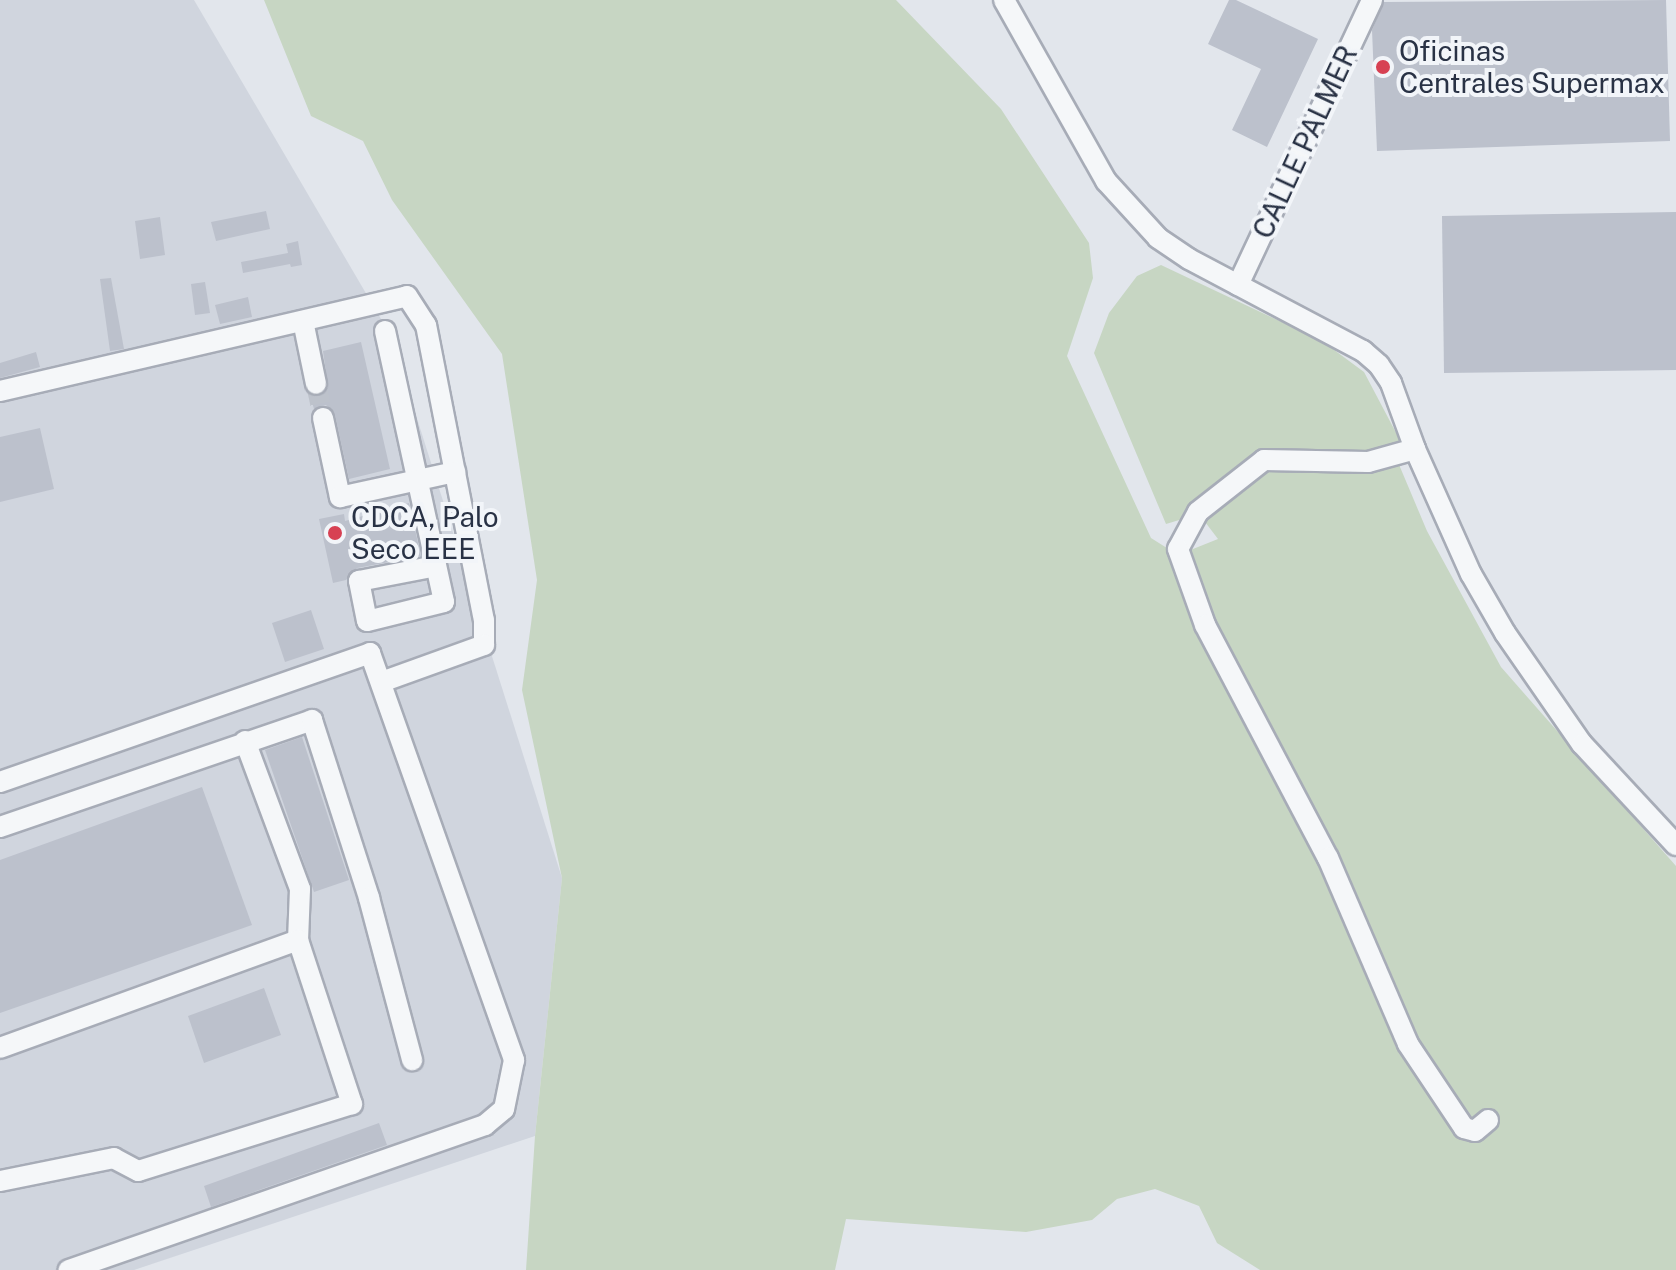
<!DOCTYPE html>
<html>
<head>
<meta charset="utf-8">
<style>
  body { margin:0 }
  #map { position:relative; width:1676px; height:1270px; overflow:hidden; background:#e2e6ec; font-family:"Public Sans",sans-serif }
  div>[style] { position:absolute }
  .built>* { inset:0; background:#d0d5de }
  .green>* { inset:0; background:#c7d6c3 }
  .building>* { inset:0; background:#bcc1cc }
  .minor-tunnel>* { height:20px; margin-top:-10px; transform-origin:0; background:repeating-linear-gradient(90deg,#bdc2cb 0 20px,transparent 0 30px) }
  .roads { filter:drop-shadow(2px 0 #a7acb7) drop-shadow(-2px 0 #a7acb7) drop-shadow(0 2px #a7acb7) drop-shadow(0 -2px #a7acb7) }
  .minor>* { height:20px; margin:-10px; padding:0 10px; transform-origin:10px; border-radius:10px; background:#f5f7f9 }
  .dots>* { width:22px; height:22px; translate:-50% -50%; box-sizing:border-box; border:4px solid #f2f5f9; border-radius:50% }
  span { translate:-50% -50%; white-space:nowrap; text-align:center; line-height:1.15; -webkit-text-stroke:8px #f2f5f9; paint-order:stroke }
  .poi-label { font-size:28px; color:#293245 }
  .left { translate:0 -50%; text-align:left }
  .street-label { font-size:28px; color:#293245 }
</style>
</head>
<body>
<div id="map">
  <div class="built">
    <i style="clip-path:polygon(0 0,194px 0,391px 336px,562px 878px,535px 1136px,134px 1270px,0 1270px)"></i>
  </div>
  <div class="green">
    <i style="clip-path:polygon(264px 0,896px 0,1001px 109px,1089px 243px,1093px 278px,1067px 356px,1151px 538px,1178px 555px,1218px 539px,1199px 514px,1166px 524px,1094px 353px,1109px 313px,1137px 276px,1161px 265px,1322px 341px,1364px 372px,1402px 444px,1400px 467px,1427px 531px,1501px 667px,1676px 866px,1676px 1270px,1260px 1270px,1217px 1243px,1199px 1206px,1155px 1189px,1117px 1199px,1092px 1220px,1026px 1232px,846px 1219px,835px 1270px,526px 1270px,535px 1136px,562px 878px,522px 690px,537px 580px,502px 354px,392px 200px,363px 141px,311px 116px)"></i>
  </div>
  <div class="building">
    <i style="clip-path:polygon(1229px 0,1236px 0,1318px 39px,1267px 147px,1232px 130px,1261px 69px,1208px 44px)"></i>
    <i style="clip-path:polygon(1666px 0,1670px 141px,1377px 151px,1372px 30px,1384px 2px)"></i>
    <i style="clip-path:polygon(266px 211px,270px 229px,216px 241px,211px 222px)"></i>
    <i style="clip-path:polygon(1676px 212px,1676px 370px,1444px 373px,1442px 216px)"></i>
    <i style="clip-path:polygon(160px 217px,165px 255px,140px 259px,135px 221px)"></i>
    <i style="clip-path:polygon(298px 241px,302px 265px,291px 267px,290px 264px,243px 273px,241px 262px,288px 253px,286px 244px)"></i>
    <i style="clip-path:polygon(111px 278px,124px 349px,110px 351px,100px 279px)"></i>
    <i style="clip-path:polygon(205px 282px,210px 313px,195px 315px,191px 284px)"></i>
    <i style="clip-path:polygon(248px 297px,252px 317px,220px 324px,215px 305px)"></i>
    <i style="clip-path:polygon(361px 342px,390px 469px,349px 479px,335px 415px,326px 405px,314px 409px,310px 395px,319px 396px,328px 387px,323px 351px)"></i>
    <i style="clip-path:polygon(36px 352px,40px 367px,0 378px,0 363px)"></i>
    <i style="clip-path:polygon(40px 428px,54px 489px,0 502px,0 437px)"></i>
    <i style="clip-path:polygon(409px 503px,421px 556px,357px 568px,346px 580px,333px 583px,319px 519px,344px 514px,345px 521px)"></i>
    <i style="clip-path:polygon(311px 610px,324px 649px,285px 662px,272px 623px)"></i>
    <i style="clip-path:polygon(302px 737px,349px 880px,314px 892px,265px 750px)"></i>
    <i style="clip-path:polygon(202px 787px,252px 925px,0 1013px,0 860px)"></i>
    <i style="clip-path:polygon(264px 988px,281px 1035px,204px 1063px,188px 1016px)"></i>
    <i style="clip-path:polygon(379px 1123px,387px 1145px,211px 1207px,204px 1186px)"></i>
  </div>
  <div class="minor-tunnel">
    <i style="left:316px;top:384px;width:35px;rotate:78deg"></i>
  </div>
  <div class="roads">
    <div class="minor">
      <i style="left:1004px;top:0;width:208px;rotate:60.6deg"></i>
      <i style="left:1106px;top:181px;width:77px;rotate:47.6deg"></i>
      <i style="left:1158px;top:238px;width:37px;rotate:34deg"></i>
      <i style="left:1189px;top:259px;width:197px;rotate:27.9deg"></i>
      <i style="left:1363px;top:351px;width:21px;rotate:41deg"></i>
      <i style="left:1379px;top:365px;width:22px;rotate:56deg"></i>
      <i style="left:1391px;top:383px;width:70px;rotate:70deg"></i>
      <i style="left:1415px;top:449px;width:137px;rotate:65.9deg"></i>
      <i style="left:1471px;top:574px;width:68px;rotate:60deg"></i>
      <i style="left:1505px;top:633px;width:135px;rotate:55.3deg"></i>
      <i style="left:1582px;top:744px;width:138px;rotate:47.1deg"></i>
      <i style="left:1238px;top:285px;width:315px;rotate:-64.8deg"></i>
      <i style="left:303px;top:321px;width:64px;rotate:78.3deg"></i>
      <i style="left:385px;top:331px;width:277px;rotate:77.7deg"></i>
      <i style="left:444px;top:602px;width:79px;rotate:166.1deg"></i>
      <i style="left:367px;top:621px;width:41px;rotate:-101.3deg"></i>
      <i style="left:359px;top:581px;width:78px;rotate:-11deg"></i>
      <i style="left:0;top:391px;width:418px;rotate:-13.1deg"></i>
      <i style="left:407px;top:296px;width:35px;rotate:57deg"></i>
      <i style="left:426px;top:325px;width:301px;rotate:78.9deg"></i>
      <i style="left:484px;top:620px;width:25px;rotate:90deg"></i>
      <i style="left:484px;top:645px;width:109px;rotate:160.2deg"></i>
      <i style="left:323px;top:418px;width:81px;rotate:77.9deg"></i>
      <i style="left:340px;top:497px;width:118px;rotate:-12.3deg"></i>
      <i style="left:1415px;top:449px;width:49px;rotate:164.5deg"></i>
      <i style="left:1368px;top:462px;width:104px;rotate:-178.9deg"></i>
      <i style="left:1264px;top:460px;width:84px;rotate:141.8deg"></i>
      <i style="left:1198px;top:512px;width:42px;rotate:118.4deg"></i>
      <i style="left:1178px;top:549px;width:81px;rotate:70.4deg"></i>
      <i style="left:1205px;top:625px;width:263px;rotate:62.2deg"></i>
      <i style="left:1328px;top:858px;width:202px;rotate:66.7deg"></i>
      <i style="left:1408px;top:1044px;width:101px;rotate:56.3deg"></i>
      <i style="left:1464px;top:1128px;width:11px;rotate:15deg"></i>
      <i style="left:1475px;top:1131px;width:17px;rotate:-40deg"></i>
      <i style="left:245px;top:741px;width:158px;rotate:69.6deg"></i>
      <i style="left:300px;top:889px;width:51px;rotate:92.2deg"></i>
      <i style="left:0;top:782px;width:392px;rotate:-19.2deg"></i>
      <i style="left:370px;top:653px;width:432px;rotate:70.5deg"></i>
      <i style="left:514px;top:1060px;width:50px;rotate:101.5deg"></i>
      <i style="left:504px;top:1109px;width:25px;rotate:140deg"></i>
      <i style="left:485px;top:1125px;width:441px;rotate:160.8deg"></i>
      <i style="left:0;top:827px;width:330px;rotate:-18.9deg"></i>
      <i style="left:312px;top:720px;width:187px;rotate:72.2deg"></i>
      <i style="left:369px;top:898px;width:168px;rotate:75.1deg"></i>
      <i style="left:0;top:1048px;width:317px;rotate:-19.9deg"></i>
      <i style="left:298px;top:940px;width:173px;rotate:71.8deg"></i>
      <i style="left:352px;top:1104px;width:224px;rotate:162.6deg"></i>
      <i style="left:138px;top:1171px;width:27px;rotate:-152deg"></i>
      <i style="left:114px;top:1158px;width:116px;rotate:168.6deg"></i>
    </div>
  </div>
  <div class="dots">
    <i style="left:1383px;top:67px;background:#d74153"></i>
    <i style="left:335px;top:533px;background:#d74153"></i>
  </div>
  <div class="poi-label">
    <span class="left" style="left:1399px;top:67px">Oficinas<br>Centrales Supermax</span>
    <span class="left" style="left:351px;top:533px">CDCA, Palo<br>Seco EEE</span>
  </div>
  <div class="street-label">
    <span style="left:1305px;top:142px;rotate:-65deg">CALLE PALMER</span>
  </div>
</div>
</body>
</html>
